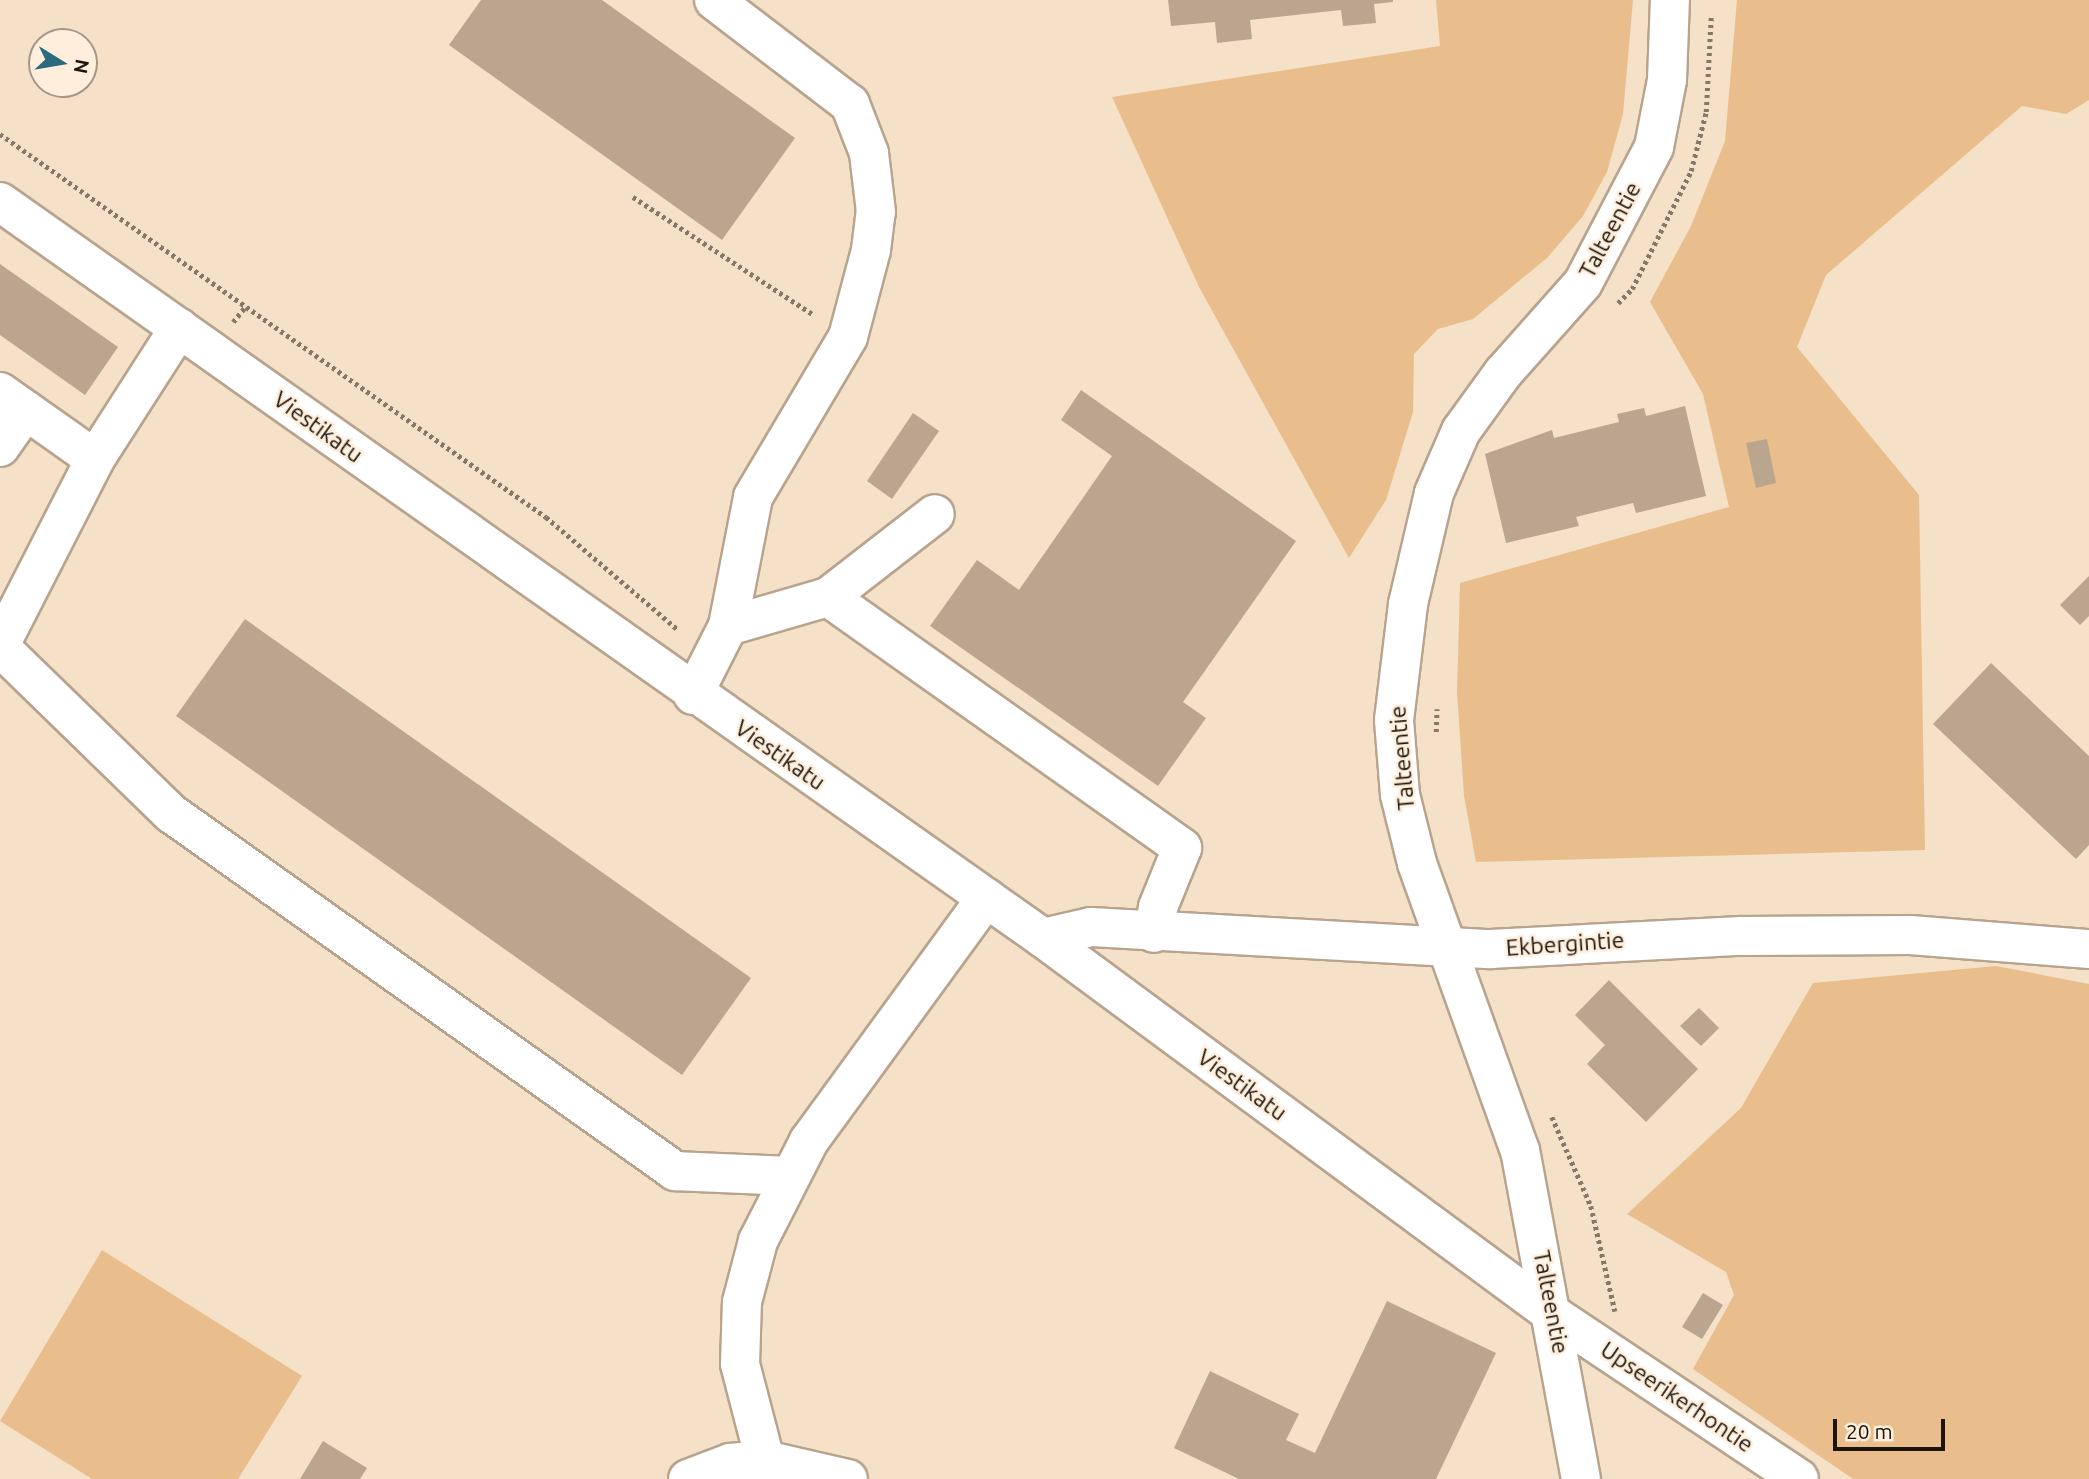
<!DOCTYPE html>
<html>
<head>
<meta charset="utf-8">
<style>
  body { margin:0 }
  #map { position:relative; width:2089px; height:1479px; overflow:hidden; background:#f5e0c8; font-family:Ubuntu,sans-serif }
  div>[style] { position:absolute }
  .green>* { inset:0; background:#e9be8c }
  .building>* { inset:0; background:#baa68f }
  .path>* { height:4.5px; margin-top:-2.25px; transform-origin:0; background:repeating-linear-gradient(90deg,#867868 0 3.5px,transparent 0 7px) }
  .roads { filter:drop-shadow(2px 0 #b8a48e) drop-shadow(-2px 0 #b8a48e) drop-shadow(0 2px #b8a48e) drop-shadow(0 -2px #b8a48e) }
  .minor>* { height:38px; margin:-19px; padding:0 19px; transform-origin:19px; border-radius:19px; background:#fff }
  span { translate:-50% -50%; white-space:nowrap; text-align:center; line-height:1.15; -webkit-text-stroke:5px #ffeedb; paint-order:stroke }
  .street-label { font-size:23px; color:#1c150d }
  .north { position:absolute; left:28px; top:28px; width:70px; height:70px; box-sizing:border-box; background:#ffeedb; border:2px solid #a49789; border-radius:50%; rotate:101deg; font-size:19px; font-weight:700; line-height:28px; text-align:center; color:#1c150d }
  .north::after { content:''; display:block; margin:auto; width:24px; height:32px; background:#2b6a7f; clip-path:polygon(50% 0,100% 100%,50% 72%,0 100%) }
  .scale { position:absolute; left:1833px; top:1419px; width:112px; height:32px; box-sizing:border-box; border:4px solid #1c150d; border-top:0; padding-left:9px; font-size:21px; line-height:24px; white-space:nowrap; color:#1c150d; -webkit-text-stroke:5px #ffeedb; paint-order:stroke }
</style>
</head>
<body>
<div id="map">
  <div class="green">
    <i style="clip-path:polygon(1436px 0,1633px 0,1623px 114px,1607px 172px,1583px 216px,1547px 258px,1473px 319px,1438px 329px,1414px 354px,1413px 412px,1386px 500px,1349px 558px,1199px 287px,1112px 97px,1440px 46px)"></i>
    <i style="clip-path:polygon(1737px 0,2089px 0,2089px 100px,2066px 114px,2022px 106px,1826px 275px,1797px 347px,1919px 495px,1925px 850px,1476px 862px,1464px 796px,1457px 692px,1460px 583px,1729px 507px,1703px 394px,1650px 302px,1691px 226px,1725px 141px)"></i>
    <i style="clip-path:polygon(1996px 966px,2089px 984px,2089px 1479px,1853px 1479px,1693px 1369px,1734px 1295px,1726px 1272px,1627px 1214px,1741px 1108px,1813px 983px)"></i>
    <i style="clip-path:polygon(102px 1250px,302px 1376px,238px 1479px,92px 1479px,0 1421px)"></i>
  </div>
  <div class="building">
    <i style="clip-path:polygon(481px 0,602px 0,795px 138px,722px 240px,449px 45px)"></i>
    <i style="clip-path:polygon(1168px 0,1393px 0,1393px 2px,1374px 4px,1376px 23px,1343px 26px,1341px 10px,1250px 20px,1252px 39px,1217px 43px,1215px 22px,1171px 26px)"></i>
    <i style="clip-path:polygon(0 264px,118px 347px,85px 395px,0 335px)"></i>
    <i style="clip-path:polygon(1081px 390px,1296px 541px,1183px 702px,1206px 718px,1158px 786px,930px 626px,977px 560px,1019px 590px,1112px 456px,1061px 420px)"></i>
    <i style="clip-path:polygon(1685px 406px,1706px 496px,1636px 513px,1633px 503px,1576px 517px,1579px 526px,1506px 543px,1485px 454px,1552px 430px,1554px 438px,1619px 422px,1617px 414px,1644px 408px,1646px 416px)"></i>
    <i style="clip-path:polygon(913px 413px,939px 431px,892px 499px,867px 481px)"></i>
    <i style="clip-path:polygon(1767px 439px,1776px 483px,1756px 488px,1746px 443px)"></i>
    <i style="clip-path:polygon(2089px 576px,2089px 616px,2080px 625px,2060px 605px)"></i>
    <i style="clip-path:polygon(245px 619px,751px 978px,682px 1075px,176px 716px)"></i>
    <i style="clip-path:polygon(1991px 663px,2089px 756px,2089px 845px,2076px 859px,1933px 724px)"></i>
    <i style="clip-path:polygon(1609px 980px,1698px 1069px,1646px 1122px,1587px 1064px,1605px 1045px,1575px 1015px)"></i>
    <i style="clip-path:polygon(1699px 1008px,1719px 1028px,1701px 1046px,1680px 1026px)"></i>
    <i style="clip-path:polygon(1703px 1293px,1723px 1305px,1702px 1339px,1682px 1327px)"></i>
    <i style="clip-path:polygon(1387px 1301px,1496px 1353px,1436px 1479px,1239px 1479px,1174px 1448px,1210px 1371px,1299px 1414px,1286px 1440px,1315px 1453px)"></i>
    <i style="clip-path:polygon(323px 1441px,367px 1468px,360px 1479px,300px 1479px)"></i>
  </div>
  <div class="path">
    <i style="left:0;top:134px;width:667px;rotate:35.05deg"></i>
    <i style="left:546px;top:517px;width:172px;rotate:40.5deg"></i>
    <i style="left:633px;top:197px;width:216px;rotate:33.1deg"></i>
    <i style="left:1618px;top:303px;width:20px;rotate:-45deg"></i>
    <i style="left:1632px;top:289px;width:132px;rotate:-63.4deg"></i>
    <i style="left:1691px;top:171px;width:61px;rotate:-75.7deg"></i>
    <i style="left:1706px;top:112px;width:97px;rotate:-87deg"></i>
    <i style="left:233px;top:322px;width:21px;rotate:-51deg"></i>
    <i style="left:1436px;top:732px;width:23px;rotate:-88deg"></i>
    <i style="left:1552px;top:1117px;width:97px;rotate:66.3deg"></i>
    <i style="left:1591px;top:1206px;width:108px;rotate:77.1deg"></i>
  </div>
  <div class="roads">
    <div class="minor">
      <i style="left:0;top:202px;width:1277px;rotate:35.21deg"></i>
      <i style="left:1043px;top:938px;width:636px;rotate:36.44deg"></i>
      <i style="left:1555px;top:1316px;width:293px;rotate:33.7deg"></i>
      <i style="left:0;top:392px;width:116px;rotate:35.2deg"></i>
      <i style="left:0;top:447px;width:45px;rotate:-54.9deg"></i>
      <i style="left:828px;top:597px;width:434px;rotate:35.3deg"></i>
      <i style="left:1182px;top:848px;width:64px;rotate:112.1deg"></i>
      <i style="left:1158px;top:907px;width:26px;rotate:99deg"></i>
      <i style="left:728px;top:626px;width:104px;rotate:-16.2deg"></i>
      <i style="left:828px;top:597px;width:135px;rotate:-37.8deg"></i>
      <i style="left:0;top:645px;width:209px;rotate:-62.9deg"></i>
      <i style="left:95px;top:459px;width:156px;rotate:-57.3deg"></i>
      <i style="left:0;top:647px;width:240px;rotate:44.2deg"></i>
      <i style="left:172px;top:814px;width:617px;rotate:35.36deg"></i>
      <i style="left:675px;top:1171px;width:114px;rotate:2.5deg"></i>
      <i style="left:693px;top:695px;width:77px;rotate:-63.1deg"></i>
      <i style="left:728px;top:626px;width:131px;rotate:-79deg"></i>
      <i style="left:753px;top:497px;width:186px;rotate:-59.3deg"></i>
      <i style="left:848px;top:337px;width:90px;rotate:-75.2deg"></i>
      <i style="left:871px;top:250px;width:38px;rotate:-83deg"></i>
      <i style="left:876px;top:212px;width:59px;rotate:-96.8deg"></i>
      <i style="left:869px;top:153px;width:53px;rotate:-111.2deg"></i>
      <i style="left:850px;top:104px;width:171px;rotate:-142.6deg"></i>
      <i style="left:1043px;top:938px;width:49px;rotate:-12.9deg"></i>
      <i style="left:1091px;top:927px;width:400px;rotate:3.2deg"></i>
      <i style="left:1490px;top:949px;width:251px;rotate:-3deg"></i>
      <i style="left:1741px;top:936px;width:169px;rotate:-0.3deg"></i>
      <i style="left:1910px;top:935px;width:180px;rotate:4.5deg"></i>
      <i style="left:688px;top:1479px;width:45px;rotate:-20.9deg"></i>
      <i style="left:730px;top:1463px;width:35px;rotate:-5deg"></i>
      <i style="left:765px;top:1460px;width:99px;rotate:-104.6deg"></i>
      <i style="left:740px;top:1364px;width:62px;rotate:-88.2deg"></i>
      <i style="left:742px;top:1302px;width:63px;rotate:-75.3deg"></i>
      <i style="left:758px;top:1241px;width:112px;rotate:-63deg"></i>
      <i style="left:809px;top:1141px;width:301px;rotate:-53.9deg"></i>
      <i style="left:770px;top:1479px;width:20px;rotate:-105deg"></i>
      <i style="left:765px;top:1460px;width:85px;rotate:12.9deg"></i>
      <i style="left:1581px;top:1479px;width:334px;rotate:-100.5deg"></i>
      <i style="left:1520px;top:1151px;width:306px;rotate:-109.7deg"></i>
      <i style="left:1417px;top:863px;width:70px;rotate:-104deg"></i>
      <i style="left:1400px;top:795px;width:75px;rotate:-94.6deg"></i>
      <i style="left:1394px;top:720px;width:117px;rotate:-83.1deg"></i>
      <i style="left:1408px;top:604px;width:114px;rotate:-76.8deg"></i>
      <i style="left:1434px;top:493px;width:68px;rotate:-66.5deg"></i>
      <i style="left:1461px;top:431px;width:72px;rotate:-54.1deg"></i>
      <i style="left:1503px;top:373px;width:120px;rotate:-48.4deg"></i>
      <i style="left:1583px;top:283px;width:153px;rotate:-62.4deg"></i>
      <i style="left:1654px;top:147px;width:68px;rotate:-79deg"></i>
      <i style="left:1667px;top:80px;width:80px;rotate:-87.9deg"></i>
    </div>
  </div>
  <div class="street-label">
    <span style="left:1610px;top:230px;rotate:-62deg">Talteentie</span>
    <span style="left:318px;top:427px;rotate:36deg">Viestikatu</span>
    <span style="left:780px;top:755px;rotate:35deg">Viestikatu</span>
    <span style="left:1402px;top:758px;rotate:-95deg">Talteentie</span>
    <span style="left:1565px;top:944px;rotate:-4deg">Ekbergintie</span>
    <span style="left:1242px;top:1085px;rotate:36deg">Viestikatu</span>
    <span style="left:1551px;top:1302px;rotate:79deg">Talteentie</span>
    <span style="left:1677px;top:1397px;rotate:34deg">Upseerikerhontie</span>
  </div>
  <div class="north">N</div>
  <div class="scale">20 m</div>
</div>
</body>
</html>
